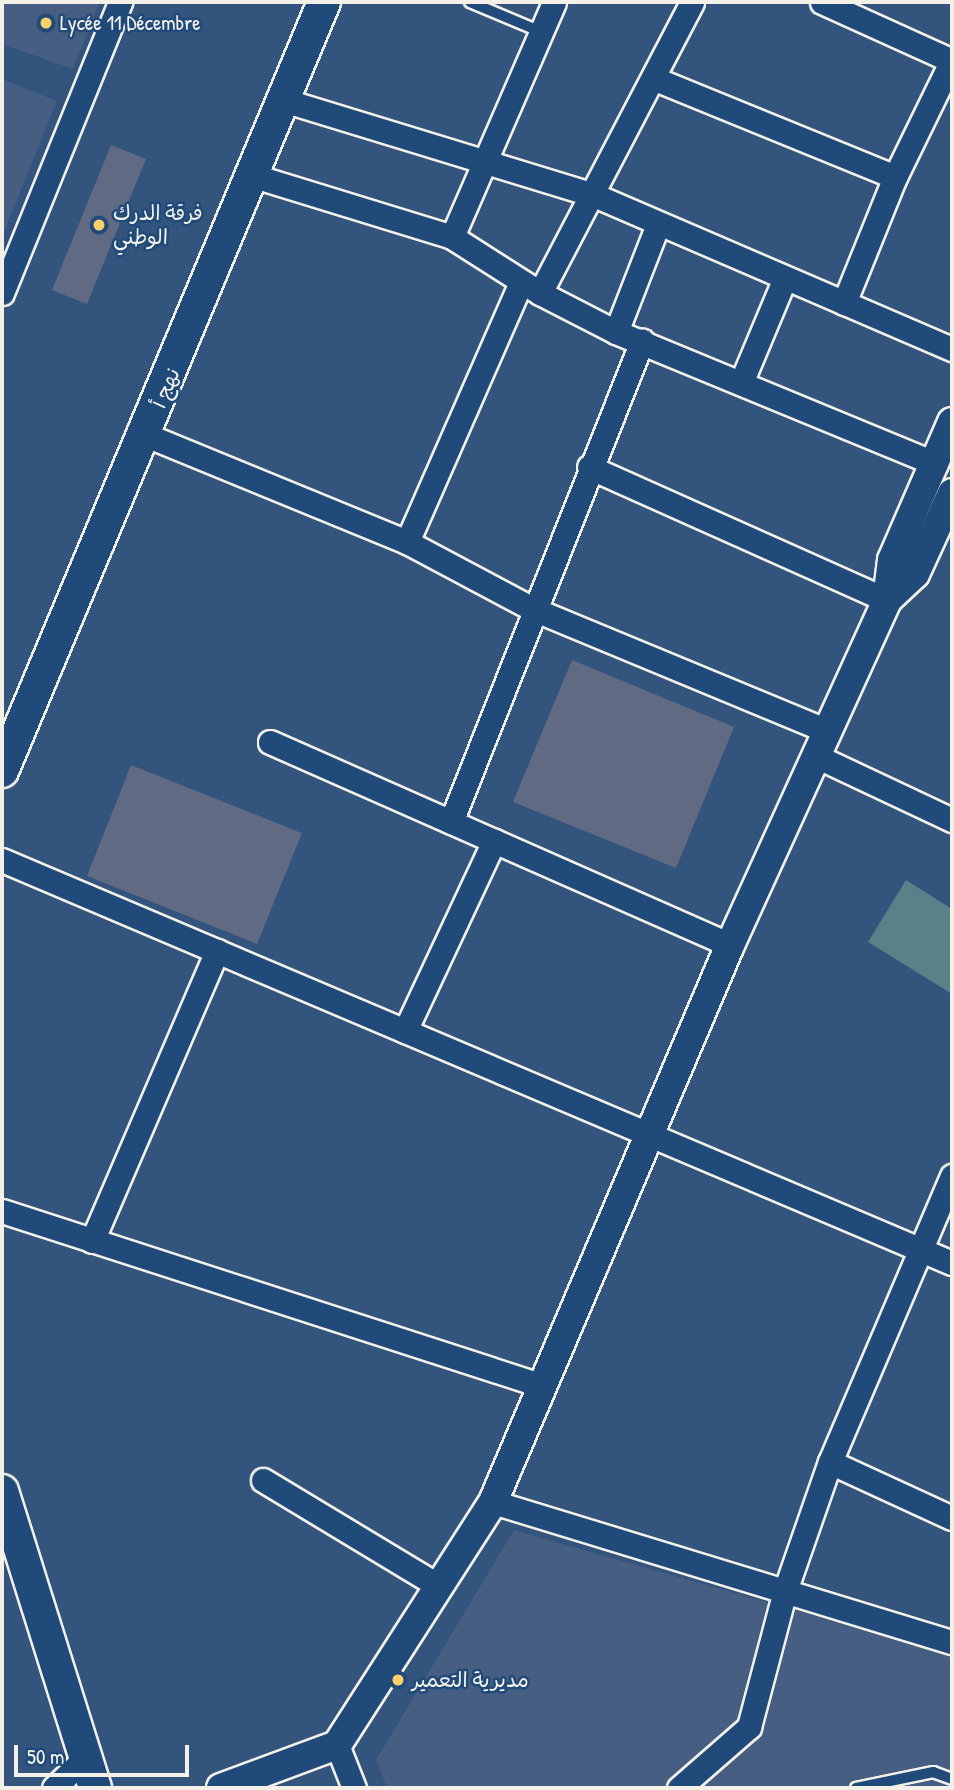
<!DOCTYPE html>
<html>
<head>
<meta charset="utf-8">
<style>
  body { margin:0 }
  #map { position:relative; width:954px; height:1790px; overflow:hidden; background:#33547d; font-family:"Patrick Hand","Playpen Sans Arabic",sans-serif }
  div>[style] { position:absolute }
  .built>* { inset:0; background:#455e81 }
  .green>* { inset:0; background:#5a8187 }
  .building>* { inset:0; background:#616a83 }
  .roads { filter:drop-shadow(2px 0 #f4f1e8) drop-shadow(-2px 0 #f4f1e8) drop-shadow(0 2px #f4f1e8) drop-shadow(0 -2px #f4f1e8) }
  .service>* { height:10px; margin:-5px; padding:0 5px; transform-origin:5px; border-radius:5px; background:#1f4a7a }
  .minor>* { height:23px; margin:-11.5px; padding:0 11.5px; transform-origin:11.5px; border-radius:11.5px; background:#1f4a7a }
  .tertiary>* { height:28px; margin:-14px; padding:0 14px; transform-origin:14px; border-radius:14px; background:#1f4a7a }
  .secondary>* { height:32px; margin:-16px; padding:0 16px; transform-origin:16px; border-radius:16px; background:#1f4a7a }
  .dots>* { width:19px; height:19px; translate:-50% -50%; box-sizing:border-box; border:4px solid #1f4a7a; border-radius:50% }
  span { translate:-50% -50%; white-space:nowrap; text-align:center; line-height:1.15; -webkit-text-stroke:5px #1f4a7a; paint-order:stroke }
  .poi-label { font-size:21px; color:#f4f1e8 }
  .left { translate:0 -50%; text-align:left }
  .street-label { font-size:21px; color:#f4f1e8 }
  .frame { position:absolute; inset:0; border:4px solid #f4f1e8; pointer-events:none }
  .scale { position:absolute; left:14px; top:1745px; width:175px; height:32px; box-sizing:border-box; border:4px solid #f4f1e8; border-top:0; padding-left:9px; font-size:21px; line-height:24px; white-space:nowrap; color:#f4f1e8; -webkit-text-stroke:5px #1f4a7a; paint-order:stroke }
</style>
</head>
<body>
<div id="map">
  <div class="built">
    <i style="clip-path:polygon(2px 2px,100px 2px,73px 69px,2px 44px)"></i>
    <i style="clip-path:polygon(2px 79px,57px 101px,2px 237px)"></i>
    <i style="clip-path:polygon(514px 1530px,952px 1655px,952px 1788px,387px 1788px,376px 1760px)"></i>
  </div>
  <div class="green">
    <i style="clip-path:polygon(906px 880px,952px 909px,952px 994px,868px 942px)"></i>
  </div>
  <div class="building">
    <i style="clip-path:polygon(111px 145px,146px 159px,87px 304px,52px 290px)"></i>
    <i style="clip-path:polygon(572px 660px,734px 727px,676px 868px,513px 802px)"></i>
    <i style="clip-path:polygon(131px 765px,302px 833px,257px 944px,87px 876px)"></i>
  </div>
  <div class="roads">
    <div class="service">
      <i style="left:470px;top:2px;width:75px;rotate:22.8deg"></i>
      <i style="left:856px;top:1788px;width:79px;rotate:-11.7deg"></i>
      <i style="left:933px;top:1772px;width:20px;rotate:20deg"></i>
    </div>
    <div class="minor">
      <i style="left:822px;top:2px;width:143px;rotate:24.4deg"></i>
      <i style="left:655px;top:79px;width:259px;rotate:22.2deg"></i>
      <i style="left:283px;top:100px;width:325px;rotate:17deg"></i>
      <i style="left:594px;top:195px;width:390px;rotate:23.3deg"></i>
      <i style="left:254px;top:176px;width:207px;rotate:17.1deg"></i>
      <i style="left:452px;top:237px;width:104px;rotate:32.5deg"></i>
      <i style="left:540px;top:293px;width:85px;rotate:27.2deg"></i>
      <i style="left:616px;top:332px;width:346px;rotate:22.4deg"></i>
      <i style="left:452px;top:237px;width:256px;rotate:-66.5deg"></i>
      <i style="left:2px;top:293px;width:314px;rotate:-67.9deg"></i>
      <i style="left:540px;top:293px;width:328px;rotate:-62.4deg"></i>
      <i style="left:844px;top:303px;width:136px;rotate:-68deg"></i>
      <i style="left:895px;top:177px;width:130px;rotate:-64deg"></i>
      <i style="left:616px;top:332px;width:116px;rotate:-68.7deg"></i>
      <i style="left:741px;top:383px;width:114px;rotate:-67.3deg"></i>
      <i style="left:146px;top:435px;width:282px;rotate:22.3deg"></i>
      <i style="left:407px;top:542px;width:143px;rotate:28deg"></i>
      <i style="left:533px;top:609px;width:319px;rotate:22.5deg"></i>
      <i style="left:589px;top:467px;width:326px;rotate:24.1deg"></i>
      <i style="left:407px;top:542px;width:284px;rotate:-66.3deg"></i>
      <i style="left:270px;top:742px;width:503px;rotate:23.81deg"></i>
      <i style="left:816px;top:756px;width:150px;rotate:25.2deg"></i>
      <i style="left:451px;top:822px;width:518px;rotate:-68.34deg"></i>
      <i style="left:2px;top:860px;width:1032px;rotate:22.99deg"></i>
      <i style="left:405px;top:1031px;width:210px;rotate:-64.9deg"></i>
      <i style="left:2px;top:1211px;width:565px;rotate:17.92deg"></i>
      <i style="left:92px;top:1241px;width:316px;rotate:-66.7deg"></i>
      <i style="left:830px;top:1462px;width:134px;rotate:24.7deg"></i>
      <i style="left:263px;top:1480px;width:203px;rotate:31.1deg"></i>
      <i style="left:493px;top:1502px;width:480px;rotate:17deg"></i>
      <i style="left:337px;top:1745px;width:46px;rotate:68.4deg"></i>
      <i style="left:54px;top:1788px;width:42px;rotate:-44deg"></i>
      <i style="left:679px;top:1788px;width:93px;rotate:-41.1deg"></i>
      <i style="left:749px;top:1727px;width:141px;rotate:-75.2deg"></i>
      <i style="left:785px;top:1591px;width:137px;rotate:-70.8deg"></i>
      <i style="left:830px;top:1462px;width:311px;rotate:-66.9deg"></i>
    </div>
    <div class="tertiary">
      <i style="left:952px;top:422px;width:150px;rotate:113.5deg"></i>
      <i style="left:892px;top:560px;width:40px;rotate:97.1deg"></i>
      <i style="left:887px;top:600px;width:38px;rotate:-43deg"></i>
      <i style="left:915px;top:574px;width:89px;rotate:-65.4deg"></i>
      <i style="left:221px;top:1788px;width:124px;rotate:-20.3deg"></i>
      <i style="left:337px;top:1745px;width:289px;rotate:-57.3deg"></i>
      <i style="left:493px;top:1502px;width:605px;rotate:-66.95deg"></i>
      <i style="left:730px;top:945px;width:379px;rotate:-65.5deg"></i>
    </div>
    <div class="secondary">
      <i style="left:2px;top:771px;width:834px;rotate:-67.28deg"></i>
      <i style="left:2px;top:1491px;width:311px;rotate:72.6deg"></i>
    </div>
  </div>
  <div class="dots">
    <i style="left:46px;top:23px;background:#ffd166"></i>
    <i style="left:99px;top:225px;background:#ffd166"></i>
    <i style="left:398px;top:1680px;background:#ffd166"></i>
  </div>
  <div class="poi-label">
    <span class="left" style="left:60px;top:23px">Lycée 11 Décembre</span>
    <span class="left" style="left:113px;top:225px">فرقة الدرك<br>الوطني</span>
    <span class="left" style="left:412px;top:1680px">مديرية التعمير</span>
  </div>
  <div class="street-label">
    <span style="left:166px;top:388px;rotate:-67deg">نهج أ</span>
  </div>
  <div class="frame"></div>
  <div class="scale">50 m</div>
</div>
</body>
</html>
